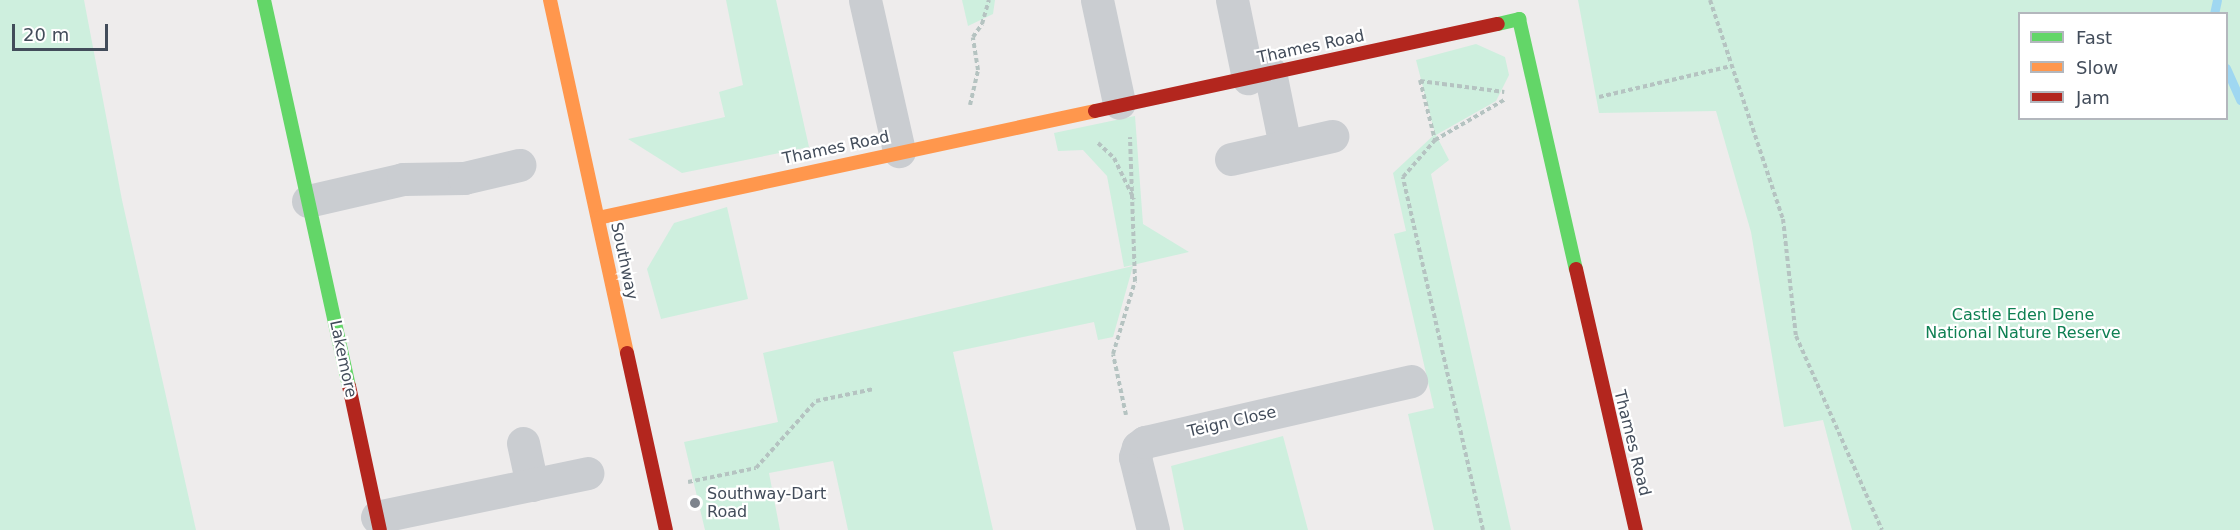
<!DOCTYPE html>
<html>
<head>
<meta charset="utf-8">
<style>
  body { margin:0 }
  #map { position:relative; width:2240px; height:530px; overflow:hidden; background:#eeecec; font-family:"DejaVu Sans",sans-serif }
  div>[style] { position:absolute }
  .green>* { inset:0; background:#ceefde }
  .stream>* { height:9px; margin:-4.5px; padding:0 4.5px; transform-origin:4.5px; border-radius:4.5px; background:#9fd7f1 }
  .path>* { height:4px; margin-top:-2px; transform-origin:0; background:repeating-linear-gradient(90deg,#b5c3c1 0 4.5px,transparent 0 7.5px) }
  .street>* { height:33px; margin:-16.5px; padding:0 16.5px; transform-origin:16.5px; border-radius:16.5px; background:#cacdd1 }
  .fast>* { height:14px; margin:-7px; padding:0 7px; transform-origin:7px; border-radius:7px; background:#63d668 }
  .slow>* { height:14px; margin:-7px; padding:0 7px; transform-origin:7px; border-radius:7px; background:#ff974d }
  .jam>* { height:14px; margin:-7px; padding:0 7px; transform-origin:7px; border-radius:7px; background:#b3261e }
  .dots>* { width:16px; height:16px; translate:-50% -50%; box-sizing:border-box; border:3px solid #fff; border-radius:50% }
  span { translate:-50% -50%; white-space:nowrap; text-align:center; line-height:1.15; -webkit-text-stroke:4.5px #fff; paint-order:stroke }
  .street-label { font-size:16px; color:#424c5a }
  .park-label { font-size:16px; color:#0f8053 }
  .poi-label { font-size:16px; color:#424c5a }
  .left { translate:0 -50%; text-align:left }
  .legend { position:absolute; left:2018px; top:12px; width:210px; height:108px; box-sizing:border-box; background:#fff; border:2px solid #b3b7bd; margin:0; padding:8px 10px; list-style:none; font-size:18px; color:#424c5a }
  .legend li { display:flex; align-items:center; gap:12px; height:30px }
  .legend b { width:30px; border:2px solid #b3b7bd }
  .scale { position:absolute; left:12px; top:24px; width:96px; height:27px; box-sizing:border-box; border:3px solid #424c5a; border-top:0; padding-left:8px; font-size:18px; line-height:21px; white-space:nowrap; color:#424c5a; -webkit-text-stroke:4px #fff; paint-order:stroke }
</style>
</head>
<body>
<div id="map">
  <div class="green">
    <i style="clip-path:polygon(0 0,84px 0,122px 200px,196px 530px,0 530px)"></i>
    <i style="clip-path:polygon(726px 0,776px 0,809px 147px,682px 173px,628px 139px,725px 117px,719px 92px,743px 85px)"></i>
    <i style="clip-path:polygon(962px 0,995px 0,993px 14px,968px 26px)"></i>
    <i style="clip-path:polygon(evenodd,1578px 0,2240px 0,2240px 530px,1852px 530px,1823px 420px,1784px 427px,1751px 232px,1716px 111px,1599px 113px,1578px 0,2020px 14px,2226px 14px,2226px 118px,2020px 118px,2020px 14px)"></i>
    <i style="clip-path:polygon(1476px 44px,1505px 57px,1509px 75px,1496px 101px,1436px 135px,1449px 160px,1431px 174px,1511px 530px,1434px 530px,1408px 414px,1434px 408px,1394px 234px,1406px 231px,1393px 173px,1435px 134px,1416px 60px)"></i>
    <i style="clip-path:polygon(1135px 116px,1143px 224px,1189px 252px,1124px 267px,1107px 176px,1083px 150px,1058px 151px,1054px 133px)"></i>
    <i style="clip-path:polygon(727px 207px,748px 299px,661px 319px,647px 269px,674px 223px)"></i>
    <i style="clip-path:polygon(1133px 266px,1113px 337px,1098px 340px,1094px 322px,953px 352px,993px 530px,848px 530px,833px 461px,769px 473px,780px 530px,705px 530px,684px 442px,778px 422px,763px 353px)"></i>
    <i style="clip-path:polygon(1283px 436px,1308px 530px,1184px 530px,1171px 466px)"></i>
  </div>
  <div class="stream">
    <i style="left:2214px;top:14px;width:14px;rotate:-78deg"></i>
    <i style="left:2226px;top:68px;width:35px;rotate:66deg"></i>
  </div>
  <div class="path">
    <i style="left:1710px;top:0;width:231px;rotate:71.6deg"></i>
    <i style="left:1783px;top:219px;width:118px;rotate:83.7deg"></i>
    <i style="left:1796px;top:336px;width:212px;rotate:66.1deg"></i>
    <i style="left:1420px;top:80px;width:62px;rotate:76deg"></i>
    <i style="left:1420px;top:81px;width:85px;rotate:7.5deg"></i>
    <i style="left:1599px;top:97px;width:136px;rotate:-13.2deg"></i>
    <i style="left:970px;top:105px;width:36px;rotate:-77deg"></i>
    <i style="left:978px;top:70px;width:33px;rotate:-99deg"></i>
    <i style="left:973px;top:37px;width:16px;rotate:-55deg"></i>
    <i style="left:982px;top:24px;width:25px;rotate:-74deg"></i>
    <i style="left:1098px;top:143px;width:22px;rotate:43deg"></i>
    <i style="left:1114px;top:158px;width:46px;rotate:64deg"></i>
    <i style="left:1126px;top:415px;width:62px;rotate:-102deg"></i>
    <i style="left:1113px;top:354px;width:76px;rotate:-73.2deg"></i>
    <i style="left:1135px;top:281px;width:144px;rotate:-92deg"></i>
    <i style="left:688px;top:482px;width:69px;rotate:-11.6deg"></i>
    <i style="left:756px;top:468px;width:90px;rotate:-48.2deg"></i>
    <i style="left:816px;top:401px;width:59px;rotate:-11.7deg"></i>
    <i style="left:1483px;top:530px;width:362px;rotate:-102.8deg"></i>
    <i style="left:1403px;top:177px;width:49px;rotate:-49.1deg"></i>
    <i style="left:1435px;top:140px;width:80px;rotate:-30.1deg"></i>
  </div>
  <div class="street">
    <i style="left:865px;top:0;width:155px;rotate:77.3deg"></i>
    <i style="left:1097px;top:0;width:105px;rotate:77.9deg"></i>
    <i style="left:1232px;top:0;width:80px;rotate:78.4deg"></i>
    <i style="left:1270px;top:72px;width:76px;rotate:78.5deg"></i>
    <i style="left:1231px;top:159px;width:104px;rotate:-12.8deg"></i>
    <i style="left:308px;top:201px;width:98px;rotate:-13deg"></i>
    <i style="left:403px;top:179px;width:61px;rotate:-0.9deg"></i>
    <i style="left:464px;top:178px;width:57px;rotate:-13.3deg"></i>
    <i style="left:523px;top:443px;width:43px;rotate:77.9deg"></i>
    <i style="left:377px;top:517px;width:215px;rotate:-11.8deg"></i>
    <i style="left:1153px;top:530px;width:75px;rotate:-103.9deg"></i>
    <i style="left:1135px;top:457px;width:10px;rotate:-73deg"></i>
    <i style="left:1138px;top:447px;width:9px;rotate:-36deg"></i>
    <i style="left:1145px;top:442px;width:273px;rotate:-12.9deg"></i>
  </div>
  <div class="fast">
    <i style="left:264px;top:0;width:395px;rotate:77.6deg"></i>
    <i style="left:1498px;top:24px;width:22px;rotate:-13deg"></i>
    <i style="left:1519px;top:19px;width:256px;rotate:77.2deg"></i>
  </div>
  <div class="slow">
    <i style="left:550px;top:0;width:361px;rotate:77.7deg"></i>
    <i style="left:598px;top:218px;width:508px;rotate:-12.15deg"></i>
  </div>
  <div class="jam">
    <i style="left:1095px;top:111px;width:412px;rotate:-12.2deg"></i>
    <i style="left:1576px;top:269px;width:268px;rotate:77.1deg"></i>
    <i style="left:627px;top:353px;width:181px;rotate:77.6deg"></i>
    <i style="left:349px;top:386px;width:147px;rotate:77.9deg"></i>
  </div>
  <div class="dots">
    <i style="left:695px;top:503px;background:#7e848d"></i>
  </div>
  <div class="street-label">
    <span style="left:1311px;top:47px;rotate:-12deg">Thames Road</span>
    <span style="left:836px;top:148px;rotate:-12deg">Thames Road</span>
    <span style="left:624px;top:261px;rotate:78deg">Southway</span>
    <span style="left:343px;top:359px;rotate:78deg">Lakemore</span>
    <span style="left:1232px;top:422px;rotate:-13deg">Teign Close</span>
    <span style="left:1632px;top:443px;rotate:76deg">Thames Road</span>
  </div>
  <div class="park-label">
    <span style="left:2023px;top:324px">Castle Eden Dene<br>National Nature Reserve</span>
  </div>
  <div class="poi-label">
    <span class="left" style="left:707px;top:503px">Southway-Dart<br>Road</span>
  </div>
  <ul class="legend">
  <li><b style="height:8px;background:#63d668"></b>Fast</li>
  <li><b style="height:8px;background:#ff974d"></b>Slow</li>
  <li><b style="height:8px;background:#b3261e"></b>Jam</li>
  </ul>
  <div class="scale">20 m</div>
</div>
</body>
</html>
